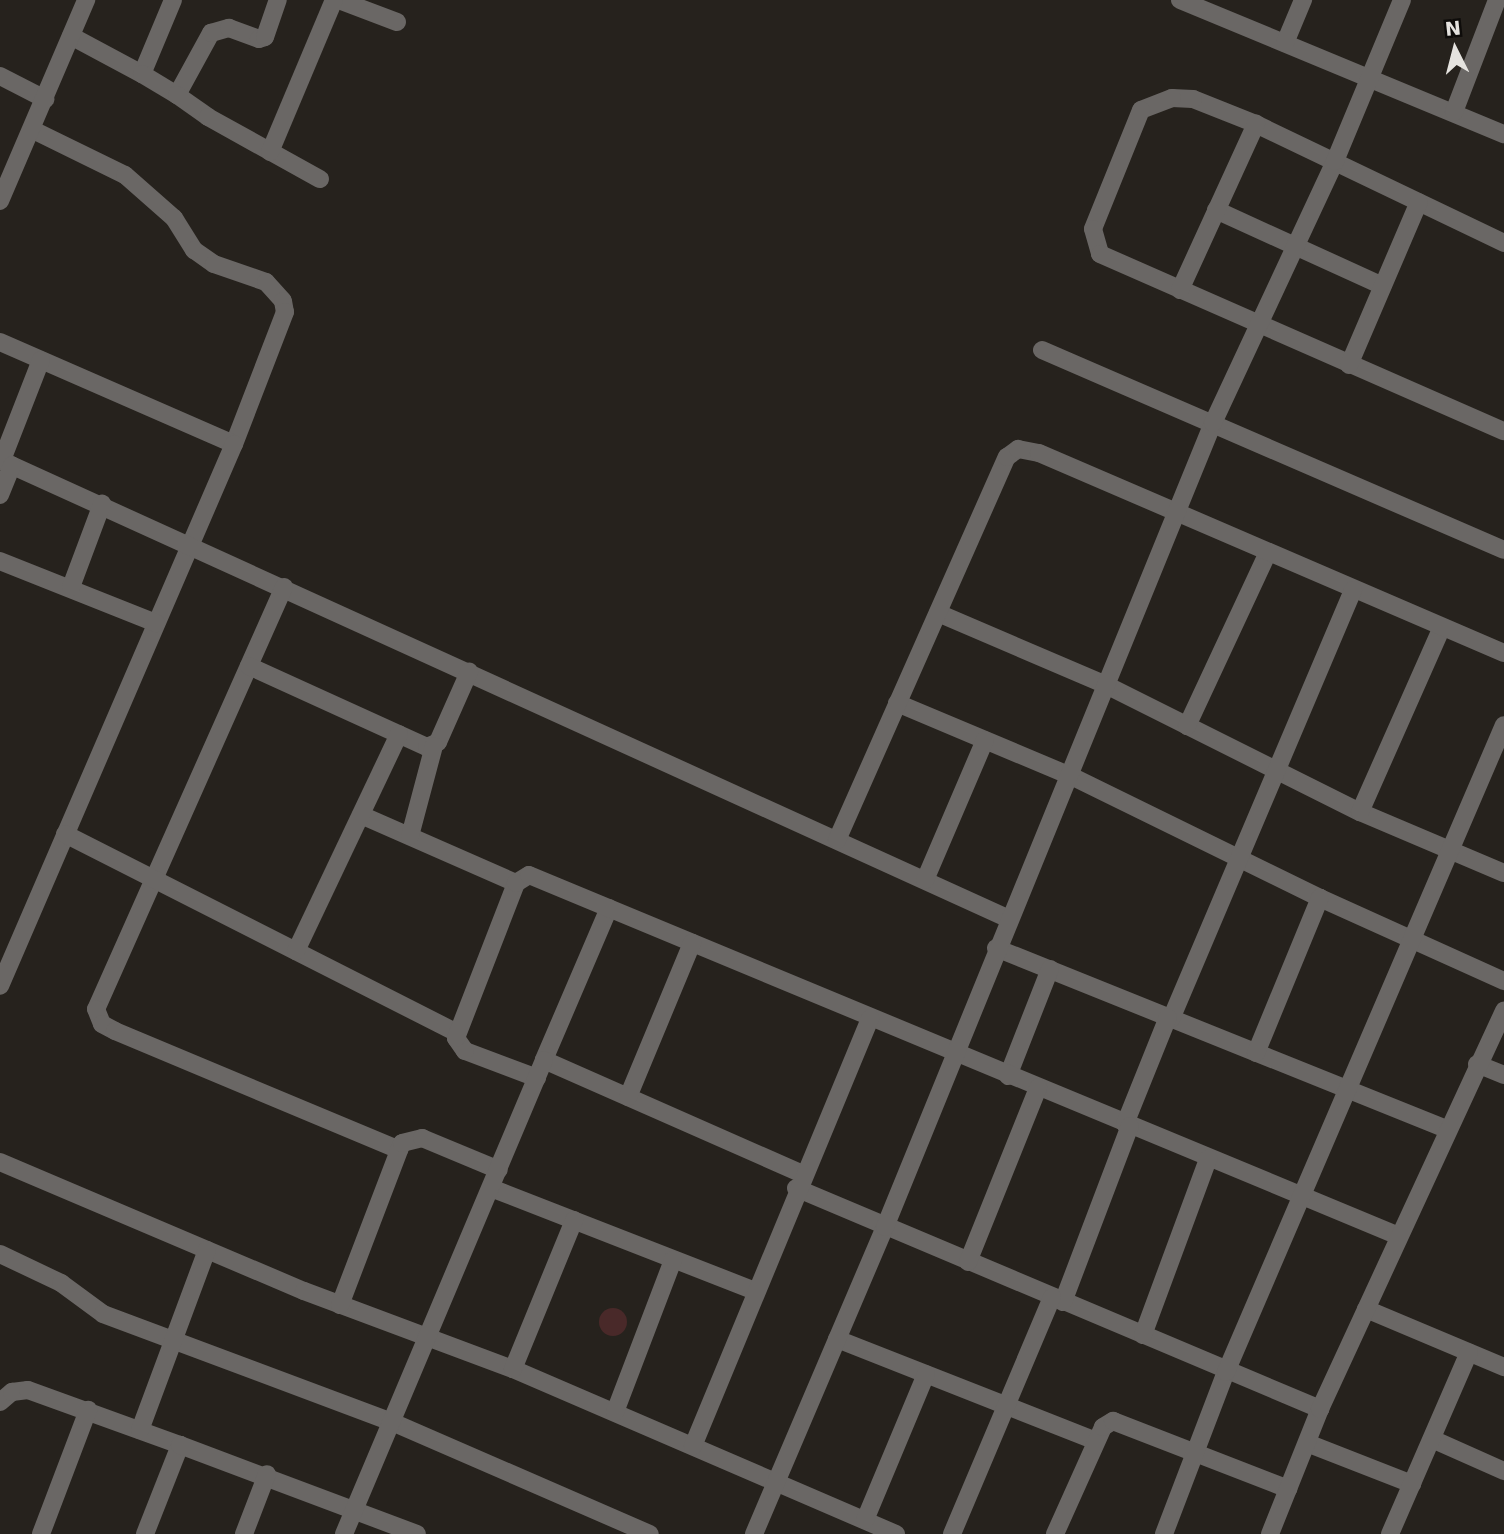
<!DOCTYPE html>
<html>
<head>
<meta charset="utf-8">
<style>
  body { margin:0 }
  #map { position:relative; width:1504px; height:1534px; overflow:hidden; background:#26221d; font-family:"DejaVu Sans",sans-serif }
  div>[style] { position:absolute }
  .green>* { inset:0; background:#492929 }
  .round { border-radius:50% }
  .minor>* { height:18px; margin:-9px; padding:0 9px; transform-origin:9px; border-radius:9px; background:#6a6765 }
  span { translate:-50% -50%; white-space:nowrap; text-align:center; line-height:1.15; -webkit-text-stroke:6px #0e0c0a; paint-order:stroke }
  .north { position:absolute; left:1420px; top:14px; width:70px; height:70px; -webkit-text-stroke:5px #0e0c0a; paint-order:stroke; rotate:354deg; font-size:19px; font-weight:700; line-height:28px; text-align:center; color:#e5e3df }
  .north::after { content:''; display:block; margin:auto; width:24px; height:32px; background:#e5e3df; clip-path:polygon(50% 0,100% 100%,50% 72%,0 100%) }
</style>
</head>
<body>
<div id="map">
  <div class="green">
    <i class="round" style="left:599px;top:1308px;width:28px;height:28px"></i>
  </div>
  <div class="minor">
    <i style="left:339px;top:0;width:62px;rotate:20.8deg"></i>
    <i style="left:1180px;top:0;width:351px;rotate:22.5deg"></i>
    <i style="left:71px;top:36px;width:81px;rotate:28.2deg"></i>
    <i style="left:142px;top:74px;width:80px;rotate:-67.3deg"></i>
    <i style="left:1285px;top:43px;width:47px;rotate:-67.3deg"></i>
    <i style="left:142px;top:74px;width:41px;rotate:31deg"></i>
    <i style="left:177px;top:95px;width:71px;rotate:-61.3deg"></i>
    <i style="left:211px;top:33px;width:19px;rotate:-16deg"></i>
    <i style="left:229px;top:28px;width:32px;rotate:20deg"></i>
    <i style="left:259px;top:39px;width:6px;rotate:-18deg"></i>
    <i style="left:265px;top:37px;width:39px;rotate:-71deg"></i>
    <i style="left:0;top:76px;width:51px;rotate:27.1deg"></i>
    <i style="left:177px;top:95px;width:38px;rotate:35deg"></i>
    <i style="left:208px;top:117px;width:128px;rotate:29deg"></i>
    <i style="left:1454px;top:112px;width:120px;rotate:-69deg"></i>
    <i style="left:33px;top:130px;width:102px;rotate:26.1deg"></i>
    <i style="left:125px;top:175px;width:65px;rotate:41.3deg"></i>
    <i style="left:174px;top:218px;width:38px;rotate:58deg"></i>
    <i style="left:194px;top:250px;width:24px;rotate:35deg"></i>
    <i style="left:214px;top:264px;width:55px;rotate:19.1deg"></i>
    <i style="left:266px;top:282px;width:25px;rotate:48deg"></i>
    <i style="left:283px;top:301px;width:11px;rotate:80deg"></i>
    <i style="left:285px;top:312px;width:142px;rotate:111.1deg"></i>
    <i style="left:270px;top:152px;width:165px;rotate:-67.2deg"></i>
    <i style="left:0;top:201px;width:219px;rotate:-66.8deg"></i>
    <i style="left:1216px;top:210px;width:183px;rotate:24.5deg"></i>
    <i style="left:1504px;top:243px;width:275px;rotate:-154.4deg"></i>
    <i style="left:1256px;top:124px;width:68px;rotate:-158.4deg"></i>
    <i style="left:1193px;top:99px;width:21px;rotate:-177deg"></i>
    <i style="left:1172px;top:98px;width:33px;rotate:159deg"></i>
    <i style="left:1141px;top:110px;width:128px;rotate:112deg"></i>
    <i style="left:1093px;top:229px;width:26px;rotate:74deg"></i>
    <i style="left:1100px;top:254px;width:441px;rotate:23.7deg"></i>
    <i style="left:1180px;top:290px;width:183px;rotate:-65.4deg"></i>
    <i style="left:0;top:342px;width:255px;rotate:23.6deg"></i>
    <i style="left:234px;top:444px;width:590px;rotate:113.35deg"></i>
    <i style="left:1042px;top:350px;width:503px;rotate:23.41deg"></i>
    <i style="left:1349px;top:365px;width:177px;rotate:-66.8deg"></i>
    <i style="left:0;top:460px;width:1108px;rotate:24.46deg"></i>
    <i style="left:2px;top:460px;width:107px;rotate:-68.7deg"></i>
    <i style="left:0;top:495px;width:32px;rotate:-68deg"></i>
    <i style="left:0;top:561px;width:168px;rotate:21.7deg"></i>
    <i style="left:71px;top:587px;width:89px;rotate:-69.5deg"></i>
    <i style="left:284px;top:587px;width:462px;rotate:114deg"></i>
    <i style="left:96px;top:1009px;width:16px;rotate:68deg"></i>
    <i style="left:102px;top:1024px;width:15px;rotate:28deg"></i>
    <i style="left:115px;top:1031px;width:308px;rotate:22.7deg"></i>
    <i style="left:938px;top:613px;width:183px;rotate:23.2deg"></i>
    <i style="left:1106px;top:685px;width:284px;rotate:26.6deg"></i>
    <i style="left:1360px;top:812px;width:156px;rotate:23deg"></i>
    <i style="left:249px;top:666px;width:196px;rotate:24.5deg"></i>
    <i style="left:427px;top:747px;width:12px;rotate:-24deg"></i>
    <i style="left:438px;top:742px;width:77px;rotate:-66.1deg"></i>
    <i style="left:897px;top:703px;width:189px;rotate:22.8deg"></i>
    <i style="left:1071px;top:776px;width:277px;rotate:26.1deg"></i>
    <i style="left:1320px;top:898px;width:202px;rotate:24.3deg"></i>
    <i style="left:1187px;top:726px;width:192px;rotate:-65deg"></i>
    <i style="left:1360px;top:812px;width:202px;rotate:-66.1deg"></i>
    <i style="left:361px;top:815px;width:169px;rotate:23.7deg"></i>
    <i style="left:65px;top:834px;width:437px;rotate:26.9deg"></i>
    <i style="left:410px;top:836px;width:93px;rotate:-75.1deg"></i>
    <i style="left:837px;top:840px;width:419px;rotate:-66.1deg"></i>
    <i style="left:1007px;top:457px;width:14px;rotate:-36deg"></i>
    <i style="left:1018px;top:449px;width:21px;rotate:11deg"></i>
    <i style="left:1039px;top:453px;width:506px;rotate:23.27deg"></i>
    <i style="left:925px;top:880px;width:152px;rotate:-66.8deg"></i>
    <i style="left:609px;top:908px;width:165px;rotate:113.2deg"></i>
    <i style="left:544px;top:1060px;width:282px;rotate:23.8deg"></i>
    <i style="left:996px;top:948px;width:485px;rotate:21.9deg"></i>
    <i style="left:296px;top:951px;width:240px;rotate:-64.6deg"></i>
    <i style="left:1171px;top:1019px;width:466px;rotate:-67deg"></i>
    <i style="left:1256px;top:1053px;width:168px;rotate:-67.6deg"></i>
    <i style="left:1477px;top:1064px;width:29px;rotate:22deg"></i>
    <i style="left:1008px;top:1076px;width:115px;rotate:-68.6deg"></i>
    <i style="left:537px;top:1078px;width:77px;rotate:-159.4deg"></i>
    <i style="left:465px;top:1051px;width:16px;rotate:-125deg"></i>
    <i style="left:456px;top:1038px;width:166px;rotate:-68.8deg"></i>
    <i style="left:516px;top:883px;width:15px;rotate:-32deg"></i>
    <i style="left:529px;top:875px;width:942px;rotate:22.54deg"></i>
    <i style="left:628px;top:1097px;width:167px;rotate:-67.4deg"></i>
    <i style="left:1125px;top:1124px;width:115px;rotate:-68.1deg"></i>
    <i style="left:0;top:1162px;width:330px;rotate:23deg"></i>
    <i style="left:304px;top:1291px;width:223px;rotate:20.5deg"></i>
    <i style="left:513px;top:1369px;width:417px;rotate:23.3deg"></i>
    <i style="left:491px;top:1188px;width:283px;rotate:21.3deg"></i>
    <i style="left:796px;top:1188px;width:569px;rotate:22.87deg"></i>
    <i style="left:0;top:1254px;width:68px;rotate:25.4deg"></i>
    <i style="left:61px;top:1283px;width:52px;rotate:36.4deg"></i>
    <i style="left:103px;top:1314px;width:309px;rotate:20.5deg"></i>
    <i style="left:392px;top:1422px;width:281px;rotate:23.5deg"></i>
    <i style="left:968px;top:1262px;width:188px;rotate:-68.1deg"></i>
    <i style="left:1063px;top:1302px;width:188px;rotate:-69.2deg"></i>
    <i style="left:340px;top:1305px;width:173px;rotate:-69.1deg"></i>
    <i style="left:402px;top:1143px;width:21px;rotate:-14deg"></i>
    <i style="left:422px;top:1138px;width:83px;rotate:22.6deg"></i>
    <i style="left:1366px;top:1309px;width:150px;rotate:22.8deg"></i>
    <i style="left:1143px;top:1335px;width:188px;rotate:-69.7deg"></i>
    <i style="left:837px;top:1339px;width:278px;rotate:21.5deg"></i>
    <i style="left:513px;top:1369px;width:161px;rotate:-67.7deg"></i>
    <i style="left:0;top:1402px;width:16px;rotate:-40deg"></i>
    <i style="left:12px;top:1392px;width:16px;rotate:-7deg"></i>
    <i style="left:28px;top:1390px;width:162px;rotate:19.9deg"></i>
    <i style="left:615px;top:1412px;width:163px;rotate:-69.1deg"></i>
    <i style="left:140px;top:1430px;width:192px;rotate:-69.6deg"></i>
    <i style="left:1432px;top:1439px;width:79px;rotate:24deg"></i>
    <i style="left:1307px;top:1443px;width:113px;rotate:21.3deg"></i>
    <i style="left:693px;top:1446px;width:463px;rotate:-67.5deg"></i>
    <i style="left:865px;top:1520px;width:158px;rotate:-67.3deg"></i>
    <i style="left:41px;top:1534px;width:133px;rotate:-69.2deg"></i>
    <i style="left:145px;top:1534px;width:96px;rotate:-68.5deg"></i>
    <i style="left:180px;top:1445px;width:253px;rotate:20.6deg"></i>
    <i style="left:244px;top:1534px;width:64px;rotate:-69deg"></i>
    <i style="left:344px;top:1534px;width:514px;rotate:-67.12deg"></i>
    <i style="left:754px;top:1534px;width:334px;rotate:-66.9deg"></i>
    <i style="left:885px;top:1227px;width:868px;rotate:-67.81deg"></i>
    <i style="left:1213px;top:423px;width:289px;rotate:-65deg"></i>
    <i style="left:1335px;top:161px;width:174px;rotate:-67.4deg"></i>
    <i style="left:952px;top:1534px;width:257px;rotate:-67.1deg"></i>
    <i style="left:1055px;top:1534px;width:117px;rotate:-65.8deg"></i>
    <i style="left:1103px;top:1427px;width:12px;rotate:-31deg"></i>
    <i style="left:1113px;top:1421px;width:188px;rotate:21.2deg"></i>
    <i style="left:1164px;top:1534px;width:173px;rotate:-69.1deg"></i>
    <i style="left:1226px;top:1372px;width:704px;rotate:-66.75deg"></i>
    <i style="left:1270px;top:1534px;width:135px;rotate:-68.2deg"></i>
    <i style="left:1320px;top:1409px;width:439px;rotate:-65.2deg"></i>
    <i style="left:1390px;top:1534px;width:198px;rotate:-66.5deg"></i>
  </div>
  <div class="north">N</div>
</div>
</body>
</html>
